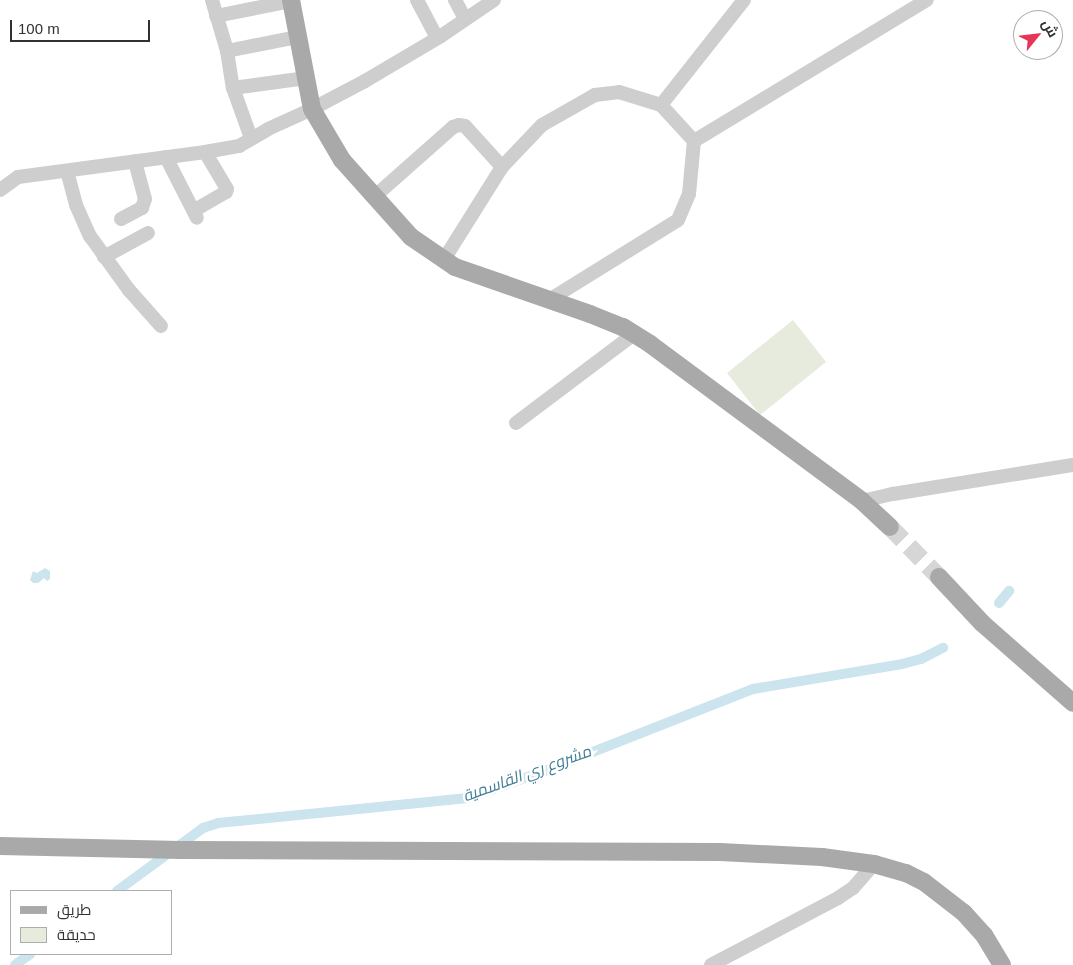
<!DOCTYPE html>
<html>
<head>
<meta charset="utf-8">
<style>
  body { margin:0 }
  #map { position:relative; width:1073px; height:965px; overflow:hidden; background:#fff; font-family:Helvetica,Cairo,sans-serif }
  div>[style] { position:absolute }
  .green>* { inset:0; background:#e6ebdd }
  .water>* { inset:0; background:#cce4ed }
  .canal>* { height:10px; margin:-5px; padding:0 5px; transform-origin:5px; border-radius:5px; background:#cce4ed }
  .major-tunnel>* { height:18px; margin-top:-9px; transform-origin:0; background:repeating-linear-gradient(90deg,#d6d6d6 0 18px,transparent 0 27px) }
  .minor>* { height:14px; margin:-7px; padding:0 7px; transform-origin:7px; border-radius:7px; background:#cecece }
  .major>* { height:18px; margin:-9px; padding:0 9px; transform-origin:9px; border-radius:9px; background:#a9a9a9 }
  span { translate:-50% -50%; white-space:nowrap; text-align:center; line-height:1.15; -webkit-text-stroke:5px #fff; paint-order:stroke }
  .water-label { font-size:16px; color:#3e7d95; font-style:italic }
  .legend { position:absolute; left:10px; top:890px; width:162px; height:65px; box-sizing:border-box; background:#fff; border:1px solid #adadad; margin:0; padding:6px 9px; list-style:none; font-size:15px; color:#313131 }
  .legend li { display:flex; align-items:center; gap:10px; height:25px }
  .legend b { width:25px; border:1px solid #adadad }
  .north { position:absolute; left:1013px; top:10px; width:50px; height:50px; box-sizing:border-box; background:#fff; border:1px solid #adadad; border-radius:50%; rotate:61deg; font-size:14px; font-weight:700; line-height:20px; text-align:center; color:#313131 }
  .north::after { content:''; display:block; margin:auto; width:18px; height:22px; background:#e63557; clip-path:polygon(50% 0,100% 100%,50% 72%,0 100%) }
  .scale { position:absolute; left:10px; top:20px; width:140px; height:22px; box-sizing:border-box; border:2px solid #313131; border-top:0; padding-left:6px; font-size:15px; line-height:18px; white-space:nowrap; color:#313131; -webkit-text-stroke:4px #fff; paint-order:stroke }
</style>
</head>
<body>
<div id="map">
  <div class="green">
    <i style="clip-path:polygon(793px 320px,826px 362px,760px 415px,727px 373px)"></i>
  </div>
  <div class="water">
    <i style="clip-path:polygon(45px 568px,50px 571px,50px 579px,47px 581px,44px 578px,38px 583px,33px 583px,30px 580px,33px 571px,37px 573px)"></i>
  </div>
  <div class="canal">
    <i style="left:999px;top:603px;width:16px;rotate:-50deg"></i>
    <i style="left:117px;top:891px;width:107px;rotate:-36.2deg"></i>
    <i style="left:203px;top:828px;width:16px;rotate:-18deg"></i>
    <i style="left:218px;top:823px;width:251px;rotate:-5.7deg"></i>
    <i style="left:468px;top:798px;width:78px;rotate:-19.4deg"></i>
    <i style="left:542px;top:772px;width:227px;rotate:-21.5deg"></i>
    <i style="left:753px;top:689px;width:151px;rotate:-9.5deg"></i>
    <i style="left:902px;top:664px;width:20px;rotate:-15deg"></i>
    <i style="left:921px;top:659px;width:25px;rotate:-27deg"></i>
    <i style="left:15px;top:965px;width:19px;rotate:-36deg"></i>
  </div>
  <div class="major-tunnel">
    <i style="left:890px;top:527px;width:70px;rotate:45.6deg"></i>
  </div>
  <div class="minor">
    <i style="left:212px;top:0;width:53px;rotate:73.6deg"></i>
    <i style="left:227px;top:51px;width:37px;rotate:81deg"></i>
    <i style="left:233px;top:88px;width:53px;rotate:70.2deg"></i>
    <i style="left:417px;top:0;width:43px;rotate:62.2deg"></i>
    <i style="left:455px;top:0;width:21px;rotate:62deg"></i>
    <i style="left:216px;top:16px;width:76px;rotate:-11.3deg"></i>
    <i style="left:227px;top:51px;width:71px;rotate:-11.3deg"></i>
    <i style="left:233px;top:88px;width:74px;rotate:-7.8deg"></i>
    <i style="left:661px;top:105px;width:134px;rotate:-51.7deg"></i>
    <i style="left:694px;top:141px;width:272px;rotate:-31.2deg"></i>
    <i style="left:166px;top:157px;width:68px;rotate:63.1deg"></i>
    <i style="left:67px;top:171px;width:35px;rotate:75deg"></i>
    <i style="left:76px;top:205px;width:34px;rotate:66deg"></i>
    <i style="left:90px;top:236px;width:67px;rotate:54.2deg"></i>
    <i style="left:129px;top:290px;width:48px;rotate:48.4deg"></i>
    <i style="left:0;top:190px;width:22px;rotate:-36deg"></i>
    <i style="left:18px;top:177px;width:189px;rotate:-7.6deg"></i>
    <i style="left:205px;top:152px;width:35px;rotate:-10deg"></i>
    <i style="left:239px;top:146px;width:34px;rotate:-30deg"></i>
    <i style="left:268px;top:129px;width:48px;rotate:-24.4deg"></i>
    <i style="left:312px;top:109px;width:60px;rotate:-27.8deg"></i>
    <i style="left:365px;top:81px;width:88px;rotate:-30.6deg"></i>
    <i style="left:441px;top:36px;width:64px;rotate:-34.2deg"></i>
    <i style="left:374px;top:197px;width:106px;rotate:-41.5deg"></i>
    <i style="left:453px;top:127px;width:6px;rotate:-18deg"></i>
    <i style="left:459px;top:125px;width:6px;rotate:9deg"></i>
    <i style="left:465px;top:126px;width:55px;rotate:47.9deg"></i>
    <i style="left:200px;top:207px;width:30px;rotate:-30deg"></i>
    <i style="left:226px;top:192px;width:3px;rotate:-72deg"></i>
    <i style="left:227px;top:189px;width:43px;rotate:-120.7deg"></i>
    <i style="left:121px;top:219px;width:24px;rotate:-28deg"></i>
    <i style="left:142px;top:208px;width:9px;rotate:-72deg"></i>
    <i style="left:145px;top:199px;width:39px;rotate:-105deg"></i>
    <i style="left:104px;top:257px;width:50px;rotate:-28.6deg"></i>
    <i style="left:443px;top:261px;width:111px;rotate:-57.9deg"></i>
    <i style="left:502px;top:167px;width:58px;rotate:-46.4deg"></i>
    <i style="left:542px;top:125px;width:61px;rotate:-29.5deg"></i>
    <i style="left:595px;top:95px;width:24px;rotate:-7deg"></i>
    <i style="left:619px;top:92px;width:44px;rotate:17.2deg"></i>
    <i style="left:661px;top:105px;width:49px;rotate:47.5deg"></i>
    <i style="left:694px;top:141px;width:53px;rotate:95.4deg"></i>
    <i style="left:689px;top:194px;width:28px;rotate:113deg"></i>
    <i style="left:678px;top:220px;width:152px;rotate:148.2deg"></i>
    <i style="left:516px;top:423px;width:148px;rotate:-37deg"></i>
    <i style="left:862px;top:501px;width:32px;rotate:-13deg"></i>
    <i style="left:893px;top:494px;width:182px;rotate:-9.2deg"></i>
    <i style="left:711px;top:965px;width:144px;rotate:-27.8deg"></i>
    <i style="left:838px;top:898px;width:18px;rotate:-34deg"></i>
    <i style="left:853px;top:888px;width:32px;rotate:-49deg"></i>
  </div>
  <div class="major">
    <i style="left:291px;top:0;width:111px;rotate:79.1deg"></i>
    <i style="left:312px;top:109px;width:59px;rotate:59.5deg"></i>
    <i style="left:342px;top:160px;width:103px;rotate:48.1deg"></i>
    <i style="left:411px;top:237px;width:53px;rotate:34.3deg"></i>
    <i style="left:455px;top:267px;width:143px;rotate:19.2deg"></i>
    <i style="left:590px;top:314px;width:35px;rotate:22deg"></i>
    <i style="left:623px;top:327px;width:32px;rotate:32deg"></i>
    <i style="left:650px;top:344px;width:264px;rotate:36.5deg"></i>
    <i style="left:862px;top:501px;width:38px;rotate:43deg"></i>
    <i style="left:939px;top:577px;width:63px;rotate:46.9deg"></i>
    <i style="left:982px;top:623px;width:121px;rotate:41.3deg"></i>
    <i style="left:0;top:846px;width:181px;rotate:1.3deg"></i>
    <i style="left:181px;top:850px;width:539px;rotate:0.21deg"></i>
    <i style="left:720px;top:852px;width:102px;rotate:2.8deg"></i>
    <i style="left:822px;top:857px;width:52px;rotate:7.7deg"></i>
    <i style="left:874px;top:864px;width:33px;rotate:16deg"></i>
    <i style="left:906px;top:873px;width:20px;rotate:27deg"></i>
    <i style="left:924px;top:882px;width:51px;rotate:37.8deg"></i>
    <i style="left:964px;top:913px;width:30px;rotate:48deg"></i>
    <i style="left:984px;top:935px;width:35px;rotate:59deg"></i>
  </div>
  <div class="water-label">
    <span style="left:527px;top:774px;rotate:-20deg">مشروع ري القاسمية</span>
  </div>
  <ul class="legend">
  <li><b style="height:6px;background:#a9a9a9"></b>طريق</li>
  <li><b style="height:14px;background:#e6ebdd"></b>حديقة</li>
  </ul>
  <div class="north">ش</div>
  <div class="scale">100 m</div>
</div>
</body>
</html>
